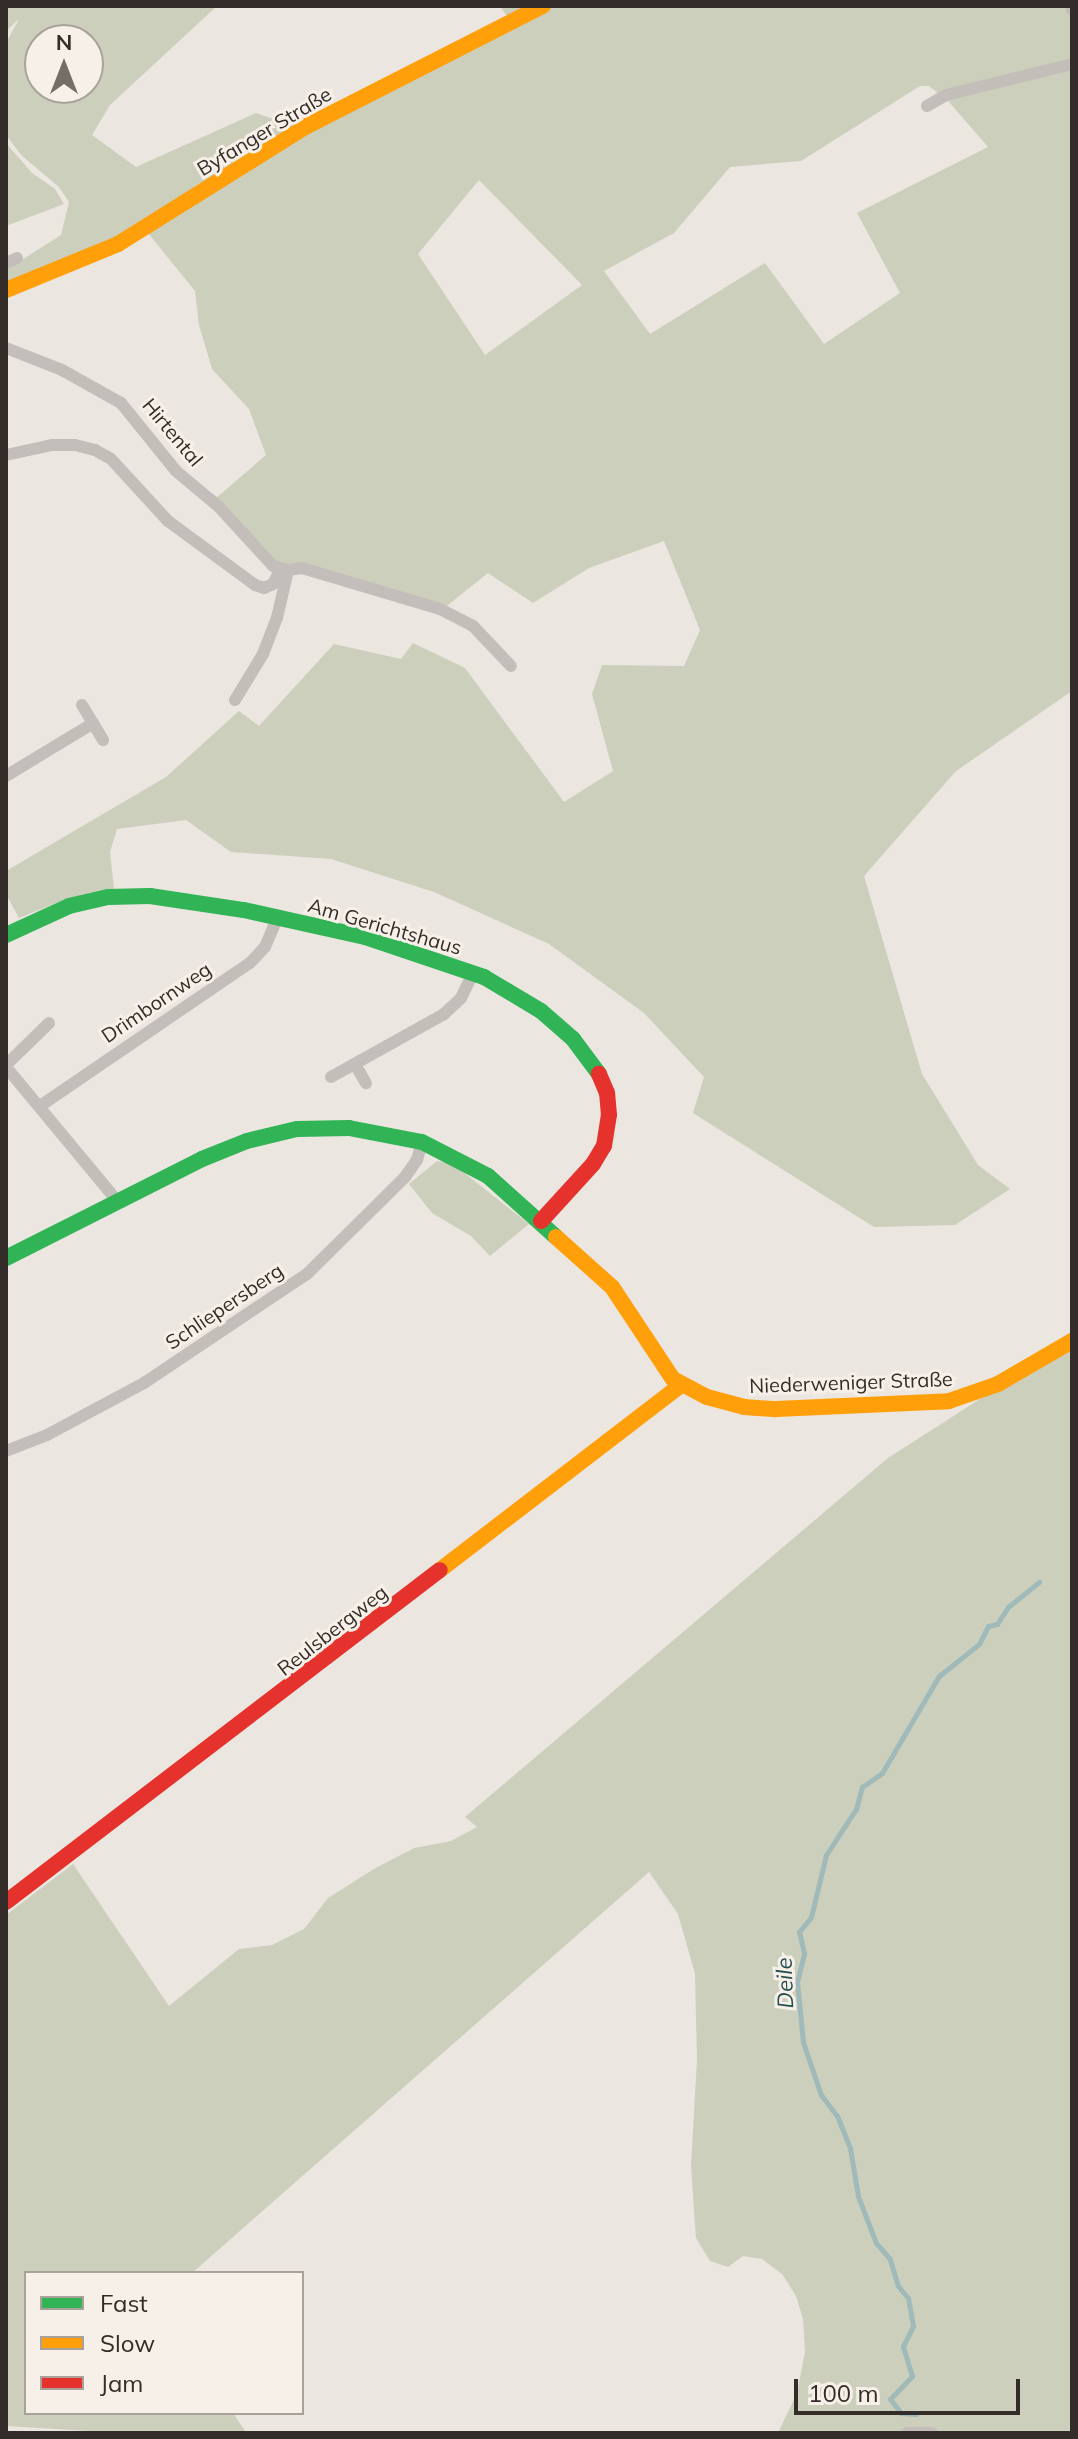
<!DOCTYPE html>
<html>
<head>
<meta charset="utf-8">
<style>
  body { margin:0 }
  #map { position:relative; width:1078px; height:2439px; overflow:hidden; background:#ebe6e0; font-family:Mulish,sans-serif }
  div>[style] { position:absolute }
  .green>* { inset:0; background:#cccfbc }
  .stream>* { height:5px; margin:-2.5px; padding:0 2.5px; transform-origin:2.5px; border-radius:2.5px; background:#9fbab9 }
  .street>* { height:12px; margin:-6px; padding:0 6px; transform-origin:6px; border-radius:6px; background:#c3beba }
  .fast>* { height:16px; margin:-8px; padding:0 8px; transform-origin:8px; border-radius:8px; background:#30b455 }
  .slow>* { height:16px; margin:-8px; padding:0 8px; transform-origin:8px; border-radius:8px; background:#ff9f0a }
  .jam>* { height:16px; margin:-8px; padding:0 8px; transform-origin:8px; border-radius:8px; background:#e5322d }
  span { translate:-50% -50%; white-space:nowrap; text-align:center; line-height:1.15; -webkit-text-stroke:6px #f7f0e8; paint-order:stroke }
  .street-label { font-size:20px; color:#342c28 }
  .water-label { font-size:22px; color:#234e50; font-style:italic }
  .frame { position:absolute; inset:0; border:8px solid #342c28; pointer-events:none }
  .legend { position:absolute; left:24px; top:2271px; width:280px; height:144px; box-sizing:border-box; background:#f7f0e8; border:2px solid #a9a29b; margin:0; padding:10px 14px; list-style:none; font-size:24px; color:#342c28 }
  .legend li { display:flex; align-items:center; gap:16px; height:40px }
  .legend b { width:40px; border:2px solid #a9a29b }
  .north { position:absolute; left:24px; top:24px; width:80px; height:80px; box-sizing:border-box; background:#f7f0e8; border:2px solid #a9a29b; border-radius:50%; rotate:0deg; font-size:22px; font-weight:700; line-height:32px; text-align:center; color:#342c28 }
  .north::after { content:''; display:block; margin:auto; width:28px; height:36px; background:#746d68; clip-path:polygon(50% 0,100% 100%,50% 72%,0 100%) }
  .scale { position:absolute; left:794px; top:2379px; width:226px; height:36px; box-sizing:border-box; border:4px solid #342c28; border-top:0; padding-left:10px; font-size:24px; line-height:28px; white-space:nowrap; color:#342c28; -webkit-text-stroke:6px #f7f0e8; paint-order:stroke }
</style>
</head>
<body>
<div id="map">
  <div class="green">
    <i style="clip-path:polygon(evenodd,6px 6px,217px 6px,110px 105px,92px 135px,136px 167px,256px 113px,300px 128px,508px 18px,500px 6px,1072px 6px,1072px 691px,956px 771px,864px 876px,922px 1074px,978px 1165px,1010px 1189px,955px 1225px,874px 1227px,693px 1113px,704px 1077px,644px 1013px,549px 944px,434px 892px,331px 859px,231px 852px,186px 820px,117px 829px,110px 852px,114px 889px,66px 899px,19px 918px,6px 894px,6px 871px,166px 777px,239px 711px,259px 726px,334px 644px,401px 659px,413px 643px,465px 668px,564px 802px,613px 771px,592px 694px,602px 665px,684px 666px,700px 630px,664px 541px,589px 568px,533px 603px,488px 573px,443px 609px,281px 568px,215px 499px,266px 455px,249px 409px,212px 369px,199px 325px,195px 291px,144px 228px,6px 285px,6px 270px,61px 235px,69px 202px,59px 187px,21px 155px,6px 135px,6px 43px,19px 19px,6px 31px,6px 6px,40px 40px,88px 40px,88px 88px,40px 88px,40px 40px,6px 6px,920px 86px,929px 86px,949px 102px,988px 147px,857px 213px,900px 293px,824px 344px,765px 263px,650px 334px,604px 271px,674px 233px,730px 167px,801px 161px,920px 86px,6px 6px,479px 180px,582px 285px,485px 355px,418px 254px,479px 180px)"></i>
    <i style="clip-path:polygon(6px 143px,32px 173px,55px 189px,64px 204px,6px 226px)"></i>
    <i style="clip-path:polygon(437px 1161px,453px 1164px,529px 1224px,490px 1256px,471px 1236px,432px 1213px,409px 1184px)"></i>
    <i style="clip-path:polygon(1072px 1350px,1072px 2433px,778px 2433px,797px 2393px,805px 2352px,803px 2319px,796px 2296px,782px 2274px,762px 2259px,743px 2256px,728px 2267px,710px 2261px,696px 2238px,691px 2166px,697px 2060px,695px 1974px,678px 1914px,649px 1872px,192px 2273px,26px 2273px,26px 2413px,233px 2413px,245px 2431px,252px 2433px,123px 2433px,6px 2426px,6px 1915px,73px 1864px,169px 2006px,239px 1949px,272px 1945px,304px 1929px,328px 1898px,374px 1869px,414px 1848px,451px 1841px,477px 1827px,465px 1817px,888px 1458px,980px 1399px)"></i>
  </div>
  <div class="stream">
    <i style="left:916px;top:2414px;width:15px;rotate:-176deg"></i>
    <i style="left:901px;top:2413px;width:18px;rotate:-128deg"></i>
    <i style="left:890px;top:2399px;width:32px;rotate:-46deg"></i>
    <i style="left:912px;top:2376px;width:31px;rotate:-107deg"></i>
    <i style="left:903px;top:2346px;width:22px;rotate:-63deg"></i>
    <i style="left:913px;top:2326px;width:28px;rotate:-100deg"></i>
    <i style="left:908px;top:2298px;width:16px;rotate:-130deg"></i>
    <i style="left:898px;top:2286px;width:28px;rotate:-107deg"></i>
    <i style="left:890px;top:2259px;width:21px;rotate:-131deg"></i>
    <i style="left:876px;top:2243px;width:50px;rotate:-111deg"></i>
    <i style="left:858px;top:2196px;width:49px;rotate:-99.5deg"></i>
    <i style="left:850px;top:2148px;width:35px;rotate:-112deg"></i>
    <i style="left:837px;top:2116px;width:26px;rotate:-127deg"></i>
    <i style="left:821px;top:2095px;width:56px;rotate:-108.8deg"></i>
    <i style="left:803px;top:2042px;width:60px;rotate:-95.7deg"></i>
    <i style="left:797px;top:1982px;width:30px;rotate:-76deg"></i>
    <i style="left:804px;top:1953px;width:22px;rotate:-103deg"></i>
    <i style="left:799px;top:1932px;width:19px;rotate:-51deg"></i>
    <i style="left:811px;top:1917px;width:64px;rotate:-76.4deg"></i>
    <i style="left:826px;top:1855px;width:55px;rotate:-56.9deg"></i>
    <i style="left:856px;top:1809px;width:23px;rotate:-75deg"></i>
    <i style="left:862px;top:1787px;width:24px;rotate:-35deg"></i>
    <i style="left:882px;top:1773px;width:113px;rotate:-59.6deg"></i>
    <i style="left:939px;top:1676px;width:51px;rotate:-38.7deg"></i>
    <i style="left:979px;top:1644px;width:20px;rotate:-63deg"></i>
    <i style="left:988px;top:1626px;width:9px;rotate:-13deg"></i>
    <i style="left:997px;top:1624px;width:20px;rotate:-57deg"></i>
    <i style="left:1008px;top:1607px;width:40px;rotate:-39deg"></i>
  </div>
  <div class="street">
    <i style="left:1071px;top:6px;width:4px;rotate:76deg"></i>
    <i style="left:927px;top:106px;width:22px;rotate:-30deg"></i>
    <i style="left:946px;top:95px;width:130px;rotate:-13.8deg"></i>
    <i style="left:6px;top:263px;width:12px;rotate:-24deg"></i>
    <i style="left:6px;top:348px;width:60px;rotate:21.4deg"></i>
    <i style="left:62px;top:370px;width:68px;rotate:29.2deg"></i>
    <i style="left:121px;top:403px;width:87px;rotate:51deg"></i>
    <i style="left:176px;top:471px;width:56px;rotate:39.9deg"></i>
    <i style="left:219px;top:507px;width:80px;rotate:47.5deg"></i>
    <i style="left:273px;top:566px;width:16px;rotate:15deg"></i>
    <i style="left:288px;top:570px;width:14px;rotate:-8deg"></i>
    <i style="left:302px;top:568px;width:144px;rotate:16.5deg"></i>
    <i style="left:440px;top:609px;width:37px;rotate:27deg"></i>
    <i style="left:473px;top:626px;width:55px;rotate:46.5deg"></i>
    <i style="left:6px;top:455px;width:47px;rotate:-12.3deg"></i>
    <i style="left:52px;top:445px;width:23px"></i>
    <i style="left:75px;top:445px;width:21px;rotate:14deg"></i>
    <i style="left:95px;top:450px;width:18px;rotate:29deg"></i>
    <i style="left:111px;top:459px;width:84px;rotate:47.4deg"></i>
    <i style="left:168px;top:521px;width:108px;rotate:36.3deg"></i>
    <i style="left:255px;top:585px;width:9px;rotate:18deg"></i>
    <i style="left:264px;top:588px;width:10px;rotate:-24deg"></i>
    <i style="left:273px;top:584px;width:18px;rotate:-63deg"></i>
    <i style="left:235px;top:700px;width:54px;rotate:-58.7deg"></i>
    <i style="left:263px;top:654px;width:39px;rotate:-69deg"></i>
    <i style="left:277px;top:618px;width:49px;rotate:-77.1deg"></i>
    <i style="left:82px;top:705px;width:41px;rotate:59deg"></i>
    <i style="left:6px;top:776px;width:102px;rotate:-31.3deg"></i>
    <i style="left:6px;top:1065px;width:60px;rotate:-44.3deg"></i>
    <i style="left:356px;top:1066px;width:20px;rotate:60deg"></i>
    <i style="left:6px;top:1067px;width:175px;rotate:50.3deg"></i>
    <i style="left:331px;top:1077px;width:129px;rotate:-29.1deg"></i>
    <i style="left:444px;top:1014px;width:23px;rotate:-43deg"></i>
    <i style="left:461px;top:998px;width:28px;rotate:-64deg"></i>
    <i style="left:40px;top:1106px;width:254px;rotate:-34.3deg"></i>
    <i style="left:250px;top:963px;width:22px;rotate:-47deg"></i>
    <i style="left:265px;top:947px;width:33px;rotate:-67deg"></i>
    <i style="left:6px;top:1451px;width:44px;rotate:-21.3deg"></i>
    <i style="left:47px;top:1435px;width:110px;rotate:-28.2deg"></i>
    <i style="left:144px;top:1383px;width:196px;rotate:-33.8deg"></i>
    <i style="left:307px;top:1274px;width:138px;rotate:-44.7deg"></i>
    <i style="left:405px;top:1177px;width:21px;rotate:-55deg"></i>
    <i style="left:417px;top:1160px;width:19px;rotate:-74deg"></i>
    <i style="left:907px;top:2433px;width:25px"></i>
  </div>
  <div class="fast">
    <i style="left:6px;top:935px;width:69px;rotate:-24.7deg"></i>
    <i style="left:69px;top:906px;width:40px;rotate:-13deg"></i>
    <i style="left:108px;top:897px;width:42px;rotate:-1.4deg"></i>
    <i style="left:150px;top:896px;width:95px;rotate:8.5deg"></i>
    <i style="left:244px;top:910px;width:124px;rotate:12.6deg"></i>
    <i style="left:365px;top:937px;width:126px;rotate:18.6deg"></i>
    <i style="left:484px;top:977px;width:66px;rotate:30.8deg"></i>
    <i style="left:541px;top:1011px;width:43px;rotate:41.2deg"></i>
    <i style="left:573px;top:1039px;width:44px;rotate:53.4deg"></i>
    <i style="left:6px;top:1258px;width:220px;rotate:-26.8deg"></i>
    <i style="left:202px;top:1159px;width:48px;rotate:-21.8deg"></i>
    <i style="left:247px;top:1141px;width:51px;rotate:-13.5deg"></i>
    <i style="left:297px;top:1129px;width:52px;rotate:-1.1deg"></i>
    <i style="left:349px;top:1128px;width:74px;rotate:10.9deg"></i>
    <i style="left:422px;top:1142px;width:74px;rotate:27.3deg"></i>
    <i style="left:488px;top:1176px;width:91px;rotate:41.9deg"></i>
  </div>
  <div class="slow">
    <i style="left:6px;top:290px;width:121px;rotate:-22.3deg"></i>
    <i style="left:118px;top:244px;width:223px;rotate:-32deg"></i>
    <i style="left:307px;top:126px;width:265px;rotate:-27deg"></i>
    <i style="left:556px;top:1237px;width:75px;rotate:41.8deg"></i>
    <i style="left:612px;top:1287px;width:110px;rotate:56.5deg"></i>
    <i style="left:673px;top:1379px;width:38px;rotate:28deg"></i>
    <i style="left:707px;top:1397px;width:38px;rotate:15deg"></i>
    <i style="left:744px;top:1407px;width:32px;rotate:4deg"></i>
    <i style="left:776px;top:1409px;width:173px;rotate:-2.6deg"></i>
    <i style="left:949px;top:1401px;width:52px;rotate:-19.1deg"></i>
    <i style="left:998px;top:1384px;width:86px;rotate:-30.2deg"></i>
    <i style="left:440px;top:1570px;width:304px;rotate:-37.5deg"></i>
  </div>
  <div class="jam">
    <i style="left:541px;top:1221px;width:77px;rotate:-47.6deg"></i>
    <i style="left:593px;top:1164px;width:21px;rotate:-59deg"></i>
    <i style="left:604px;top:1146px;width:31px;rotate:-81deg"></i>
    <i style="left:609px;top:1115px;width:22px;rotate:-95deg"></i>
    <i style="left:607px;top:1093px;width:21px;rotate:-113deg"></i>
    <i style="left:6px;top:1902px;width:546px;rotate:-37.42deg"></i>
  </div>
  <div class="street-label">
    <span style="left:264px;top:131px;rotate:-31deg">Byfanger Straße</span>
    <span style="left:173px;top:432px;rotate:50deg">Hirtental</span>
    <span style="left:385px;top:926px;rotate:16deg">Am Gerichtshaus</span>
    <span style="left:156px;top:1002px;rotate:-34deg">Drimbornweg</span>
    <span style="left:224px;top:1306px;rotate:-34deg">Schliepersberg</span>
    <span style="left:851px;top:1382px;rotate:-2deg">Niederweniger Straße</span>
    <span style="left:332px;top:1630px;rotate:-38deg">Reulsbergweg</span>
  </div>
  <div class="water-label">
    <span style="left:785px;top:1983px;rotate:-92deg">Deile</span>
  </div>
  <div class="frame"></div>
  <ul class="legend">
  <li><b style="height:10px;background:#30b455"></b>Fast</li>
  <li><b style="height:10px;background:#ff9f0a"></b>Slow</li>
  <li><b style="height:10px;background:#e5322d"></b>Jam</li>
  </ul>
  <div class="north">N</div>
  <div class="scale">100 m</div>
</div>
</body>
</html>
